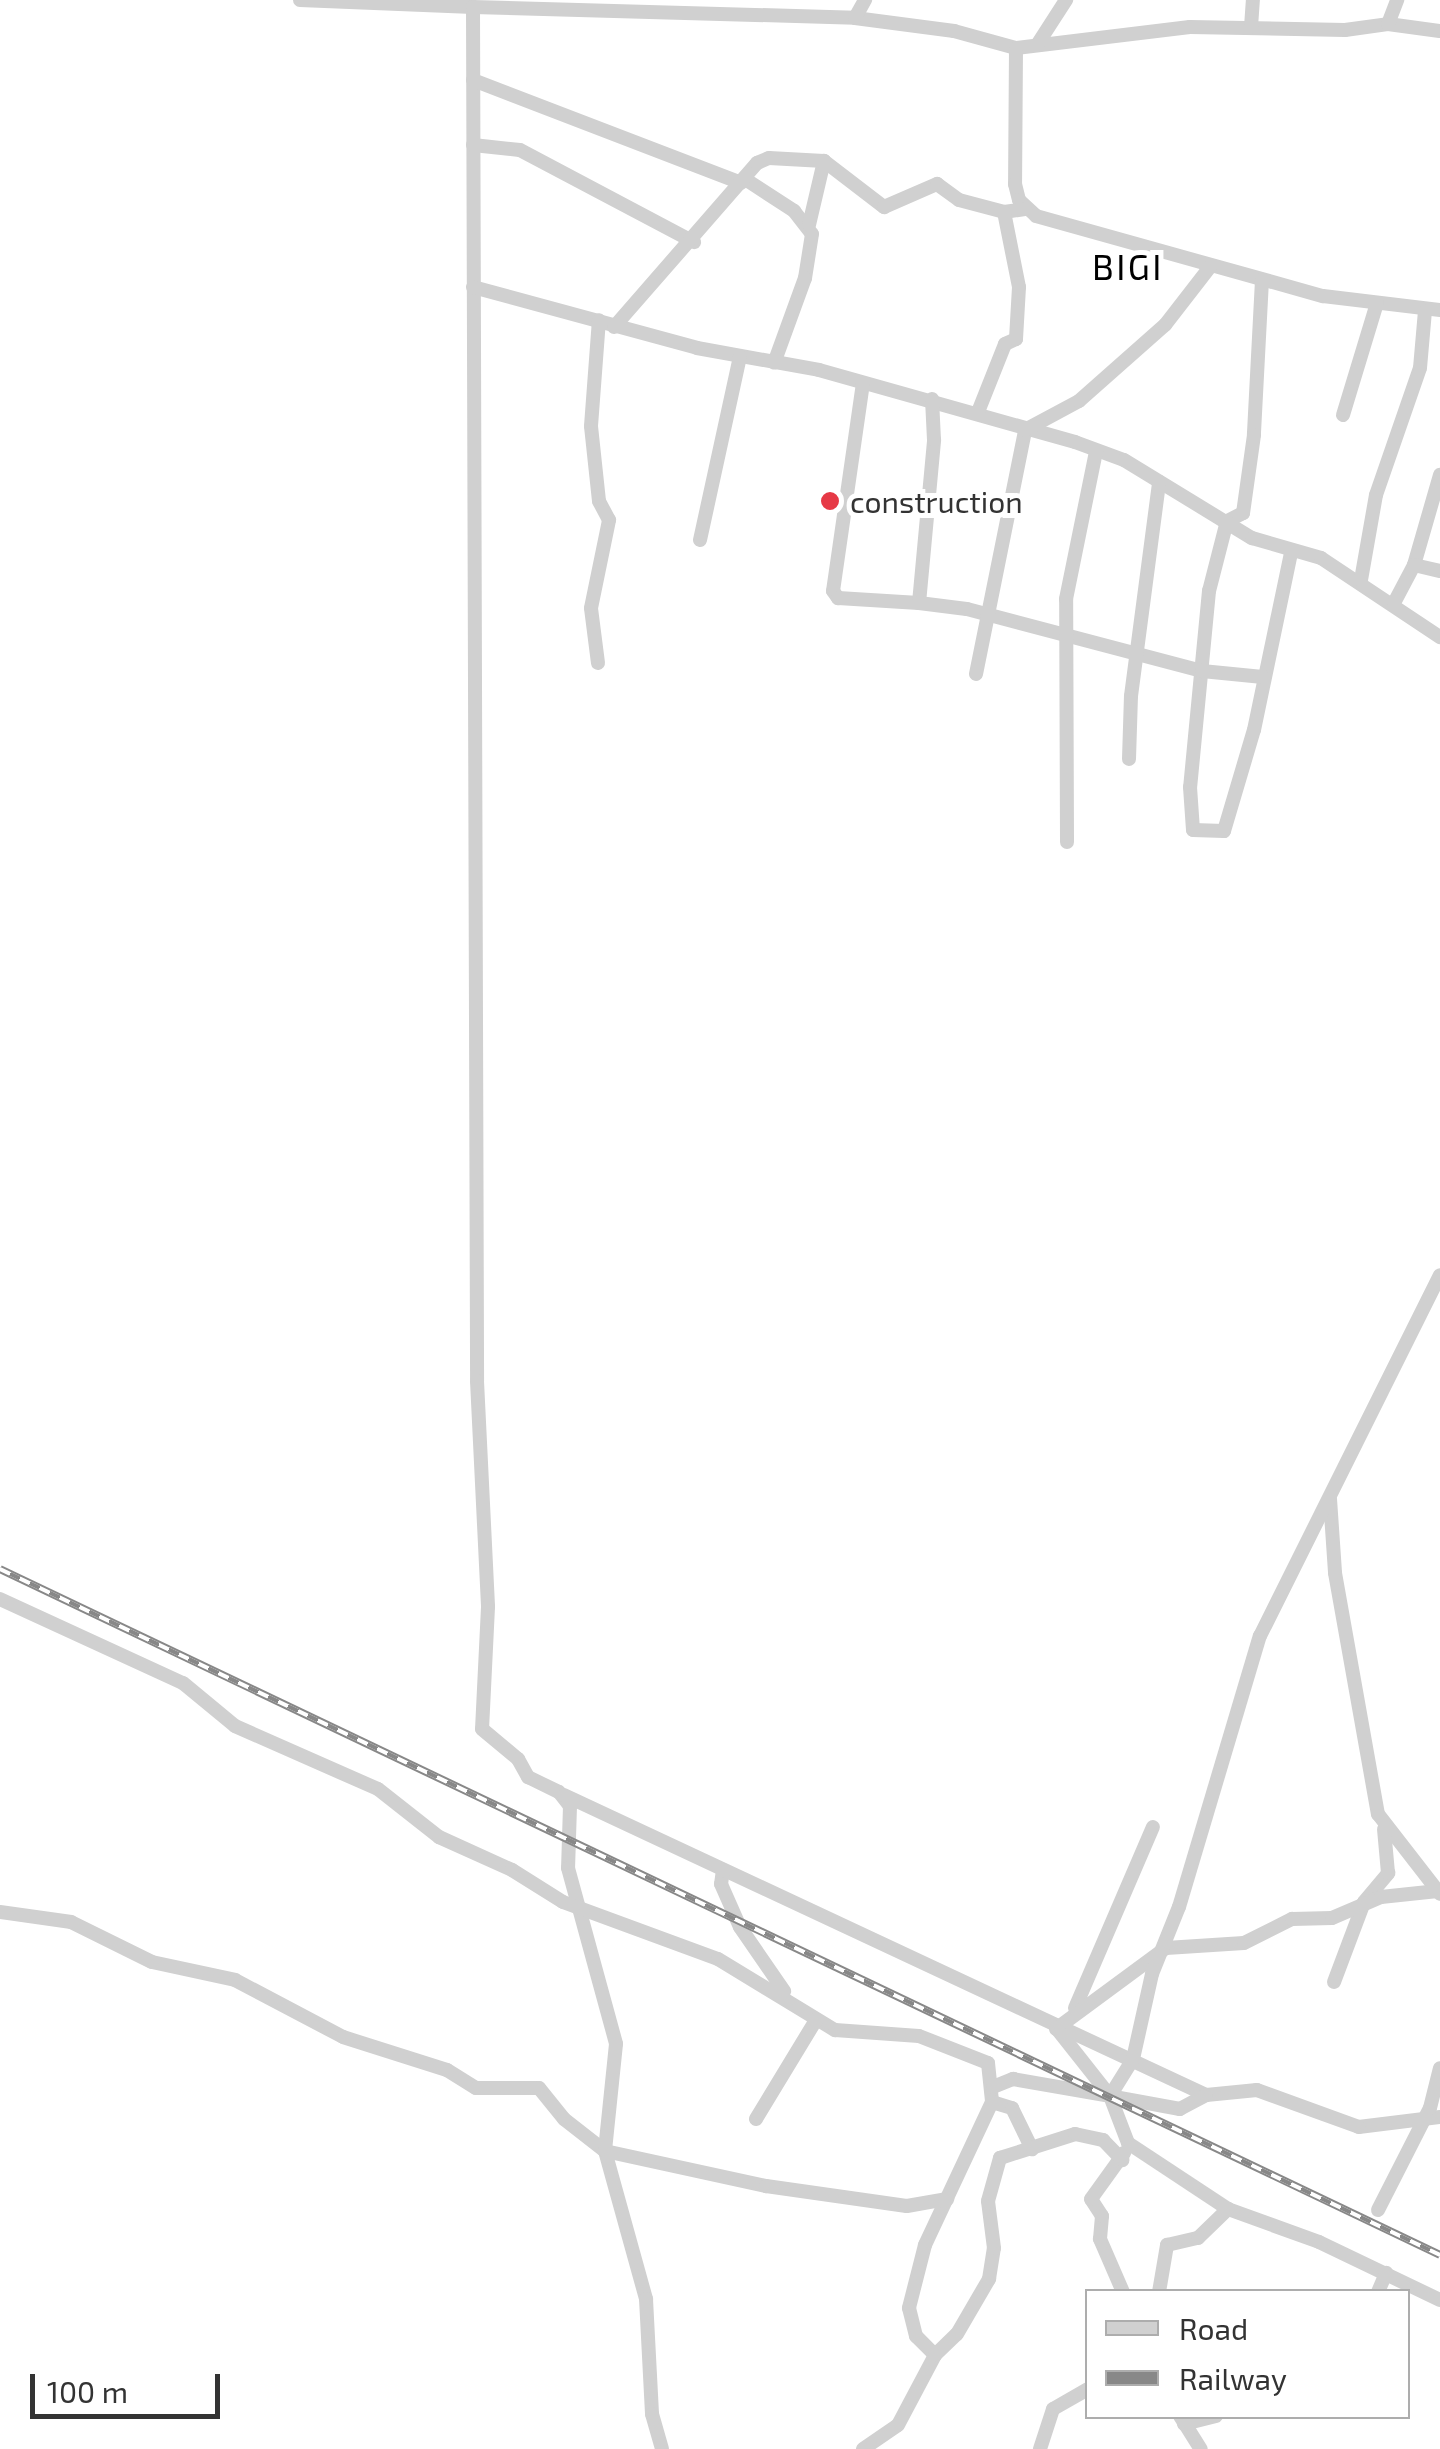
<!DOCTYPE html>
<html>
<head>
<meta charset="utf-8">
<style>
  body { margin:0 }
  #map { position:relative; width:1440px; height:2449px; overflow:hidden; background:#fff; font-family:"Exo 2",sans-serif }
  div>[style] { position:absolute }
  .street>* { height:14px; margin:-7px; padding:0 7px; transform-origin:7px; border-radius:7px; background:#d0d0d0 }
  .rail>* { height:8px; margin-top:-4px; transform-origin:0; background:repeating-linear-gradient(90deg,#fff 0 11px,#888 0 22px); box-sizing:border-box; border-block:2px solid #888 }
  .dots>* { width:28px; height:28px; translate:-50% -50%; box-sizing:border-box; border:5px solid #fff; border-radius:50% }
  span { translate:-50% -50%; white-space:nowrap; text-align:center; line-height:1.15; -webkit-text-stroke:10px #fff; paint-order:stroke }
  .poi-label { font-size:30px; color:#333 }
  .left { translate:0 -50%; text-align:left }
  .quarter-label { font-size:35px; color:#000; letter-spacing:2.5px }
  .legend { position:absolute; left:1085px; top:2289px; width:325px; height:130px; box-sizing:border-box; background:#fff; border:2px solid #adadad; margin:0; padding:12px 18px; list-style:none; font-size:30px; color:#333 }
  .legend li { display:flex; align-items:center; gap:20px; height:50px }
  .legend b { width:50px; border:2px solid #adadad }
  .scale { position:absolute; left:30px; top:2374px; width:190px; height:45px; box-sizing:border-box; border:5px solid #333; border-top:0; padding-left:12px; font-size:30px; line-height:35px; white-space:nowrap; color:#333; -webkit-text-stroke:8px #fff; paint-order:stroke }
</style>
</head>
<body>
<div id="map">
  <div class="street">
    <i style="left:300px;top:0;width:173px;rotate:2.3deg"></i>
    <i style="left:473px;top:7px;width:1374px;rotate:89.83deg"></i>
    <i style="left:477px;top:1381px;width:226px;rotate:87.2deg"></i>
    <i style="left:488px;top:1607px;width:122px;rotate:92.8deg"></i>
    <i style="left:482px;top:1729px;width:47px;rotate:39.8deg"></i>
    <i style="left:518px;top:1759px;width:21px;rotate:61deg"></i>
    <i style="left:528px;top:1777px;width:34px;rotate:26deg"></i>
    <i style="left:559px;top:1792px;width:18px;rotate:52deg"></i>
    <i style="left:570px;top:1806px;width:62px;rotate:91.8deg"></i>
    <i style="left:568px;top:1868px;width:182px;rotate:74.7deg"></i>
    <i style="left:616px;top:2044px;width:108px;rotate:95.9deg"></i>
    <i style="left:605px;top:2151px;width:154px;rotate:74.5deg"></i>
    <i style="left:646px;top:2299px;width:115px;rotate:87deg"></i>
    <i style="left:652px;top:2414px;width:36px;rotate:74deg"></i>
    <i style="left:473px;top:7px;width:382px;rotate:1.6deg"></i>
    <i style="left:855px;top:18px;width:100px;rotate:7.5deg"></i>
    <i style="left:954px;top:31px;width:64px;rotate:15.3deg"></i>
    <i style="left:1016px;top:48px;width:175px;rotate:-6.9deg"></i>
    <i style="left:1190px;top:27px;width:155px;rotate:1.1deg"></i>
    <i style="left:1345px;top:30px;width:43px;rotate:-7.9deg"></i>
    <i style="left:1388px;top:24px;width:52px;rotate:7.7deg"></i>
    <i style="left:855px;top:18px;width:21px;rotate:-61deg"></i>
    <i style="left:1388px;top:24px;width:26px;rotate:-69deg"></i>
    <i style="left:1251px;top:27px;width:27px;rotate:-86deg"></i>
    <i style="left:1037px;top:45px;width:54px;rotate:-57.2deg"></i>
    <i style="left:1016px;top:48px;width:136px;rotate:90.4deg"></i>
    <i style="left:1015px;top:184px;width:16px;rotate:76deg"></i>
    <i style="left:1019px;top:200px;width:23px;rotate:43deg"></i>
    <i style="left:1036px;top:216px;width:298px;rotate:15.6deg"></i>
    <i style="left:1323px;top:296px;width:118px;rotate:6.8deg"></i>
    <i style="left:473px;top:80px;width:287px;rotate:21deg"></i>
    <i style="left:473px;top:145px;width:47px;rotate:6.1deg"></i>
    <i style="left:520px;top:150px;width:197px;rotate:27.9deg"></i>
    <i style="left:745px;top:179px;width:59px;rotate:33.1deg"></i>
    <i style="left:794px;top:211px;width:29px;rotate:52deg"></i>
    <i style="left:812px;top:234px;width:45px;rotate:99deg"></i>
    <i style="left:805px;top:278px;width:90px;rotate:110deg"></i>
    <i style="left:809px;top:225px;width:66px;rotate:-76.8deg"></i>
    <i style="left:1262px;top:280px;width:155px;rotate:93deg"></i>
    <i style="left:1254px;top:435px;width:79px;rotate:98deg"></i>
    <i style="left:1243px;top:513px;width:18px;rotate:153deg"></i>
    <i style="left:1227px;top:521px;width:72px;rotate:104.4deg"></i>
    <i style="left:1209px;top:591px;width:197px;rotate:95.5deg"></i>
    <i style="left:1190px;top:787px;width:43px;rotate:86deg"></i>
    <i style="left:1193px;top:830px;width:31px;rotate:2deg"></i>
    <i style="left:1224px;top:831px;width:105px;rotate:-73.5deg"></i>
    <i style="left:1254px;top:730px;width:181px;rotate:-78.2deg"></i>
    <i style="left:473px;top:287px;width:232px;rotate:15.2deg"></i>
    <i style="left:697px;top:348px;width:124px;rotate:10.2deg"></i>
    <i style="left:819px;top:370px;width:266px;rotate:15.7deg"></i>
    <i style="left:1075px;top:442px;width:52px;rotate:20.2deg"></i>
    <i style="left:1124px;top:460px;width:150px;rotate:31.4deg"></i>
    <i style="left:1252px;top:538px;width:72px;rotate:16.2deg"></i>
    <i style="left:1321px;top:558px;width:143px;rotate:33.6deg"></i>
    <i style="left:614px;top:327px;width:218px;rotate:-48.9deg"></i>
    <i style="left:757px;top:163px;width:13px;rotate:-23deg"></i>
    <i style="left:769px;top:158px;width:55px;rotate:3.1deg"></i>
    <i style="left:824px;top:161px;width:76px;rotate:37.5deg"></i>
    <i style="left:884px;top:207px;width:58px;rotate:-23.5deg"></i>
    <i style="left:937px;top:184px;width:27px;rotate:36deg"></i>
    <i style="left:959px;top:200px;width:47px;rotate:14.9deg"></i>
    <i style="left:1004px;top:212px;width:21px;rotate:-8deg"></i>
    <i style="left:863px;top:383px;width:210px;rotate:98.2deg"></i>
    <i style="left:833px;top:591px;width:9px;rotate:54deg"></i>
    <i style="left:838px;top:598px;width:81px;rotate:3.5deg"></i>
    <i style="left:919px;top:603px;width:164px;rotate:-84.7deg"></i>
    <i style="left:934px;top:440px;width:41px;rotate:-92.8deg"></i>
    <i style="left:978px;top:412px;width:73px;rotate:-68.3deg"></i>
    <i style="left:1005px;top:344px;width:12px;rotate:-24deg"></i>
    <i style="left:1016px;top:339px;width:52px;rotate:-86.7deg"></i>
    <i style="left:1019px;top:287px;width:76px;rotate:-101.3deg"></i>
    <i style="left:1343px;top:415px;width:117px;rotate:-73.1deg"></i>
    <i style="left:700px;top:540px;width:187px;rotate:-77.7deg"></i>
    <i style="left:1414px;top:565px;width:94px;rotate:-73.9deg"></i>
    <i style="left:1361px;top:580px;width:86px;rotate:-80deg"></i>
    <i style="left:1376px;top:495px;width:134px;rotate:-70.9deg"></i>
    <i style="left:1420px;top:368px;width:57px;rotate:-85deg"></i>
    <i style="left:919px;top:603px;width:48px;rotate:7.1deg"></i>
    <i style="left:967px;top:609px;width:243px;rotate:14.8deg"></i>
    <i style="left:1202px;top:671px;width:61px;rotate:5.6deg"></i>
    <i style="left:1394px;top:603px;width:43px;rotate:-62.2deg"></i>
    <i style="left:1414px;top:565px;width:27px;rotate:13deg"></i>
    <i style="left:598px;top:663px;width:55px;rotate:-97.3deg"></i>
    <i style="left:591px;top:608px;width:90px;rotate:-78.4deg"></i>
    <i style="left:609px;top:520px;width:21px;rotate:-118deg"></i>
    <i style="left:599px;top:501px;width:75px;rotate:-96.1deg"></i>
    <i style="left:591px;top:426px;width:106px;rotate:-85.7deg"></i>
    <i style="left:976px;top:674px;width:249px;rotate:-78.6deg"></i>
    <i style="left:1025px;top:430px;width:61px;rotate:-28.2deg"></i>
    <i style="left:1079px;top:401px;width:115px;rotate:-41.5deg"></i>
    <i style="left:1165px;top:325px;width:73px;rotate:-52.2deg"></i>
    <i style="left:1129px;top:759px;width:63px;rotate:-88.2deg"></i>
    <i style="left:1131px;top:696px;width:216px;rotate:-82.5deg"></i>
    <i style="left:1067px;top:842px;width:243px;rotate:-90.2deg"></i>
    <i style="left:1066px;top:599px;width:151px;rotate:-78.5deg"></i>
    <i style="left:1330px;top:1499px;width:74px;rotate:86.1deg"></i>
    <i style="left:1335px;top:1573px;width:245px;rotate:79.9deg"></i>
    <i style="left:1378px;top:1814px;width:101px;rotate:52.2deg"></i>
    <i style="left:0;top:1599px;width:201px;rotate:24.7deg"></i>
    <i style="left:183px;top:1683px;width:67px;rotate:39.6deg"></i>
    <i style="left:235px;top:1726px;width:156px;rotate:23.8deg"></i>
    <i style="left:378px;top:1789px;width:78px;rotate:38.2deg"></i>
    <i style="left:439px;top:1837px;width:80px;rotate:24.3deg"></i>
    <i style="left:512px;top:1870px;width:60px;rotate:32.1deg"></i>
    <i style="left:563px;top:1902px;width:165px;rotate:20.2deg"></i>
    <i style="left:718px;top:1959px;width:137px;rotate:31.3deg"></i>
    <i style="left:835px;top:2030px;width:84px;rotate:4.1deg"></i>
    <i style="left:919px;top:2036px;width:74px;rotate:21.4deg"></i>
    <i style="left:988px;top:2063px;width:39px;rotate:84deg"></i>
    <i style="left:992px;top:2102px;width:158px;rotate:115.1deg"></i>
    <i style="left:925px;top:2245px;width:65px;rotate:104.3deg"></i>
    <i style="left:909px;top:2308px;width:29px;rotate:76deg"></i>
    <i style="left:916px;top:2336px;width:27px;rotate:45deg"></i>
    <i style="left:564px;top:1795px;width:709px;rotate:25.05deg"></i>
    <i style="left:723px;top:1870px;width:14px;rotate:98deg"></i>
    <i style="left:721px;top:1884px;width:47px;rotate:66.2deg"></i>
    <i style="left:740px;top:1927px;width:78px;rotate:55.5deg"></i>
    <i style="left:0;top:1912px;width:72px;rotate:8deg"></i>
    <i style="left:71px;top:1922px;width:90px;rotate:26.3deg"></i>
    <i style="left:152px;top:1962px;width:85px;rotate:12.2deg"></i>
    <i style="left:235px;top:1980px;width:122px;rotate:27.8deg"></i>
    <i style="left:343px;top:2037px;width:109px;rotate:17.6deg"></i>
    <i style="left:447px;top:2070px;width:34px;rotate:32deg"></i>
    <i style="left:476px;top:2088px;width:63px"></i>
    <i style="left:539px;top:2088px;width:40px;rotate:51deg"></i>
    <i style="left:564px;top:2119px;width:52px;rotate:38deg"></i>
    <i style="left:605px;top:2151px;width:165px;rotate:12.3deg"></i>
    <i style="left:766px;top:2186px;width:142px;rotate:8.1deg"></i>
    <i style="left:907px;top:2206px;width:41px;rotate:-9.9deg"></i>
    <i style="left:1334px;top:1982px;width:85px;rotate:-69.4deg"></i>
    <i style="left:1364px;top:1902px;width:38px;rotate:-50deg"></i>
    <i style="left:1388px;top:1873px;width:44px;rotate:-95.2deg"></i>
    <i style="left:1075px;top:2008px;width:197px;rotate:-66.7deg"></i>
    <i style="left:1056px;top:2029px;width:137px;rotate:-36.4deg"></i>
    <i style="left:1166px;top:1948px;width:78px;rotate:-3.7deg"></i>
    <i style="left:1244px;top:1943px;width:54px;rotate:-26.6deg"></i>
    <i style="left:1292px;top:1919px;width:40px;rotate:-1.4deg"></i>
    <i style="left:1332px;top:1918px;width:53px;rotate:-23.2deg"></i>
    <i style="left:1381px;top:1897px;width:57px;rotate:-6deg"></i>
    <i style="left:993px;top:2087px;width:22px;rotate:-22deg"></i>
    <i style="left:1013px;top:2079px;width:98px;rotate:9.9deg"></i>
    <i style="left:1110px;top:2096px;width:85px;rotate:-128.3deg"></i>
    <i style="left:1110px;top:2096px;width:44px;rotate:-58.1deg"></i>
    <i style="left:1133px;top:2059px;width:87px;rotate:-77.4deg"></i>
    <i style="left:1152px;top:1974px;width:72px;rotate:-68.1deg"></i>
    <i style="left:1179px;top:1907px;width:283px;rotate:-73.4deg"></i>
    <i style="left:1260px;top:1636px;width:403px;rotate:-63.5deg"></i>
    <i style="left:992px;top:2102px;width:21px;rotate:17deg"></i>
    <i style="left:1012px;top:2108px;width:46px;rotate:64deg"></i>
    <i style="left:1440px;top:2117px;width:82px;rotate:173deg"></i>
    <i style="left:1359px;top:2127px;width:109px;rotate:-160.1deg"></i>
    <i style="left:1257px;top:2090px;width:51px;rotate:174.4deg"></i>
    <i style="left:1206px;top:2095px;width:30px;rotate:152deg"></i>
    <i style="left:1180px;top:2109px;width:71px;rotate:-169.5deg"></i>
    <i style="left:1110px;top:2096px;width:50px;rotate:69deg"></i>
    <i style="left:1128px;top:2143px;width:120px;rotate:33.4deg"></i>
    <i style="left:1228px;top:2209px;width:97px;rotate:19.9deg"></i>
    <i style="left:1319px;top:2242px;width:134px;rotate:25.6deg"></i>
    <i style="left:756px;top:2119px;width:116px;rotate:-58.8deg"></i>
    <i style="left:1378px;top:2210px;width:114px;rotate:-63deg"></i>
    <i style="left:1430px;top:2108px;width:41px;rotate:-76deg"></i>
    <i style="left:1123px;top:2292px;width:58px;rotate:-113.5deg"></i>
    <i style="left:1100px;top:2239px;width:23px;rotate:-85deg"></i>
    <i style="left:1102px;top:2216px;width:20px;rotate:-123deg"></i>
    <i style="left:1091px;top:2199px;width:57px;rotate:-54.3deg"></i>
    <i style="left:1159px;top:2292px;width:48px;rotate:-80.3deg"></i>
    <i style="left:1167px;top:2245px;width:32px;rotate:-13deg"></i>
    <i style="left:1198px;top:2238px;width:42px;rotate:-44deg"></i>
    <i style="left:1378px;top:2292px;width:21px;rotate:-67deg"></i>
    <i style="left:1180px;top:2416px;width:39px;rotate:58deg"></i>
    <i style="left:1184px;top:2424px;width:33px;rotate:-14deg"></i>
    <i style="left:863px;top:2449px;width:42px;rotate:-34.4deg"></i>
    <i style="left:898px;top:2425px;width:79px;rotate:-62.1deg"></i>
    <i style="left:935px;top:2355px;width:30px;rotate:-44deg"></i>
    <i style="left:957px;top:2334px;width:64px;rotate:-59.8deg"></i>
    <i style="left:989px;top:2279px;width:31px;rotate:-81deg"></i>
    <i style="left:994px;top:2248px;width:47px;rotate:-97.3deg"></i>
    <i style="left:988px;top:2201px;width:45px;rotate:-74.4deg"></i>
    <i style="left:1000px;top:2158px;width:79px;rotate:-17.7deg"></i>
    <i style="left:1075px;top:2134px;width:29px;rotate:12deg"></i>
    <i style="left:1103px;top:2140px;width:28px;rotate:46deg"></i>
    <i style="left:1040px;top:2449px;width:42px;rotate:-72deg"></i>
    <i style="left:1053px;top:2409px;width:40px;rotate:-29.7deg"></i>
  </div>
  <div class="rail">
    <i style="left:0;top:1569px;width:1595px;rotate:25.47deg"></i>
  </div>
  <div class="dots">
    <i style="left:830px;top:501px;background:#e63946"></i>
  </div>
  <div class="poi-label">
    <span class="left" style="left:850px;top:501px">construction</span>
  </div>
  <div class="quarter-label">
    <span style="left:1128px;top:266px">BIGI</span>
  </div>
  <ul class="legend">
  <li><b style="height:12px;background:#d0d0d0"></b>Road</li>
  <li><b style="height:12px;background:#888"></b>Railway</li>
  </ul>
  <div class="scale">100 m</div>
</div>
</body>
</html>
